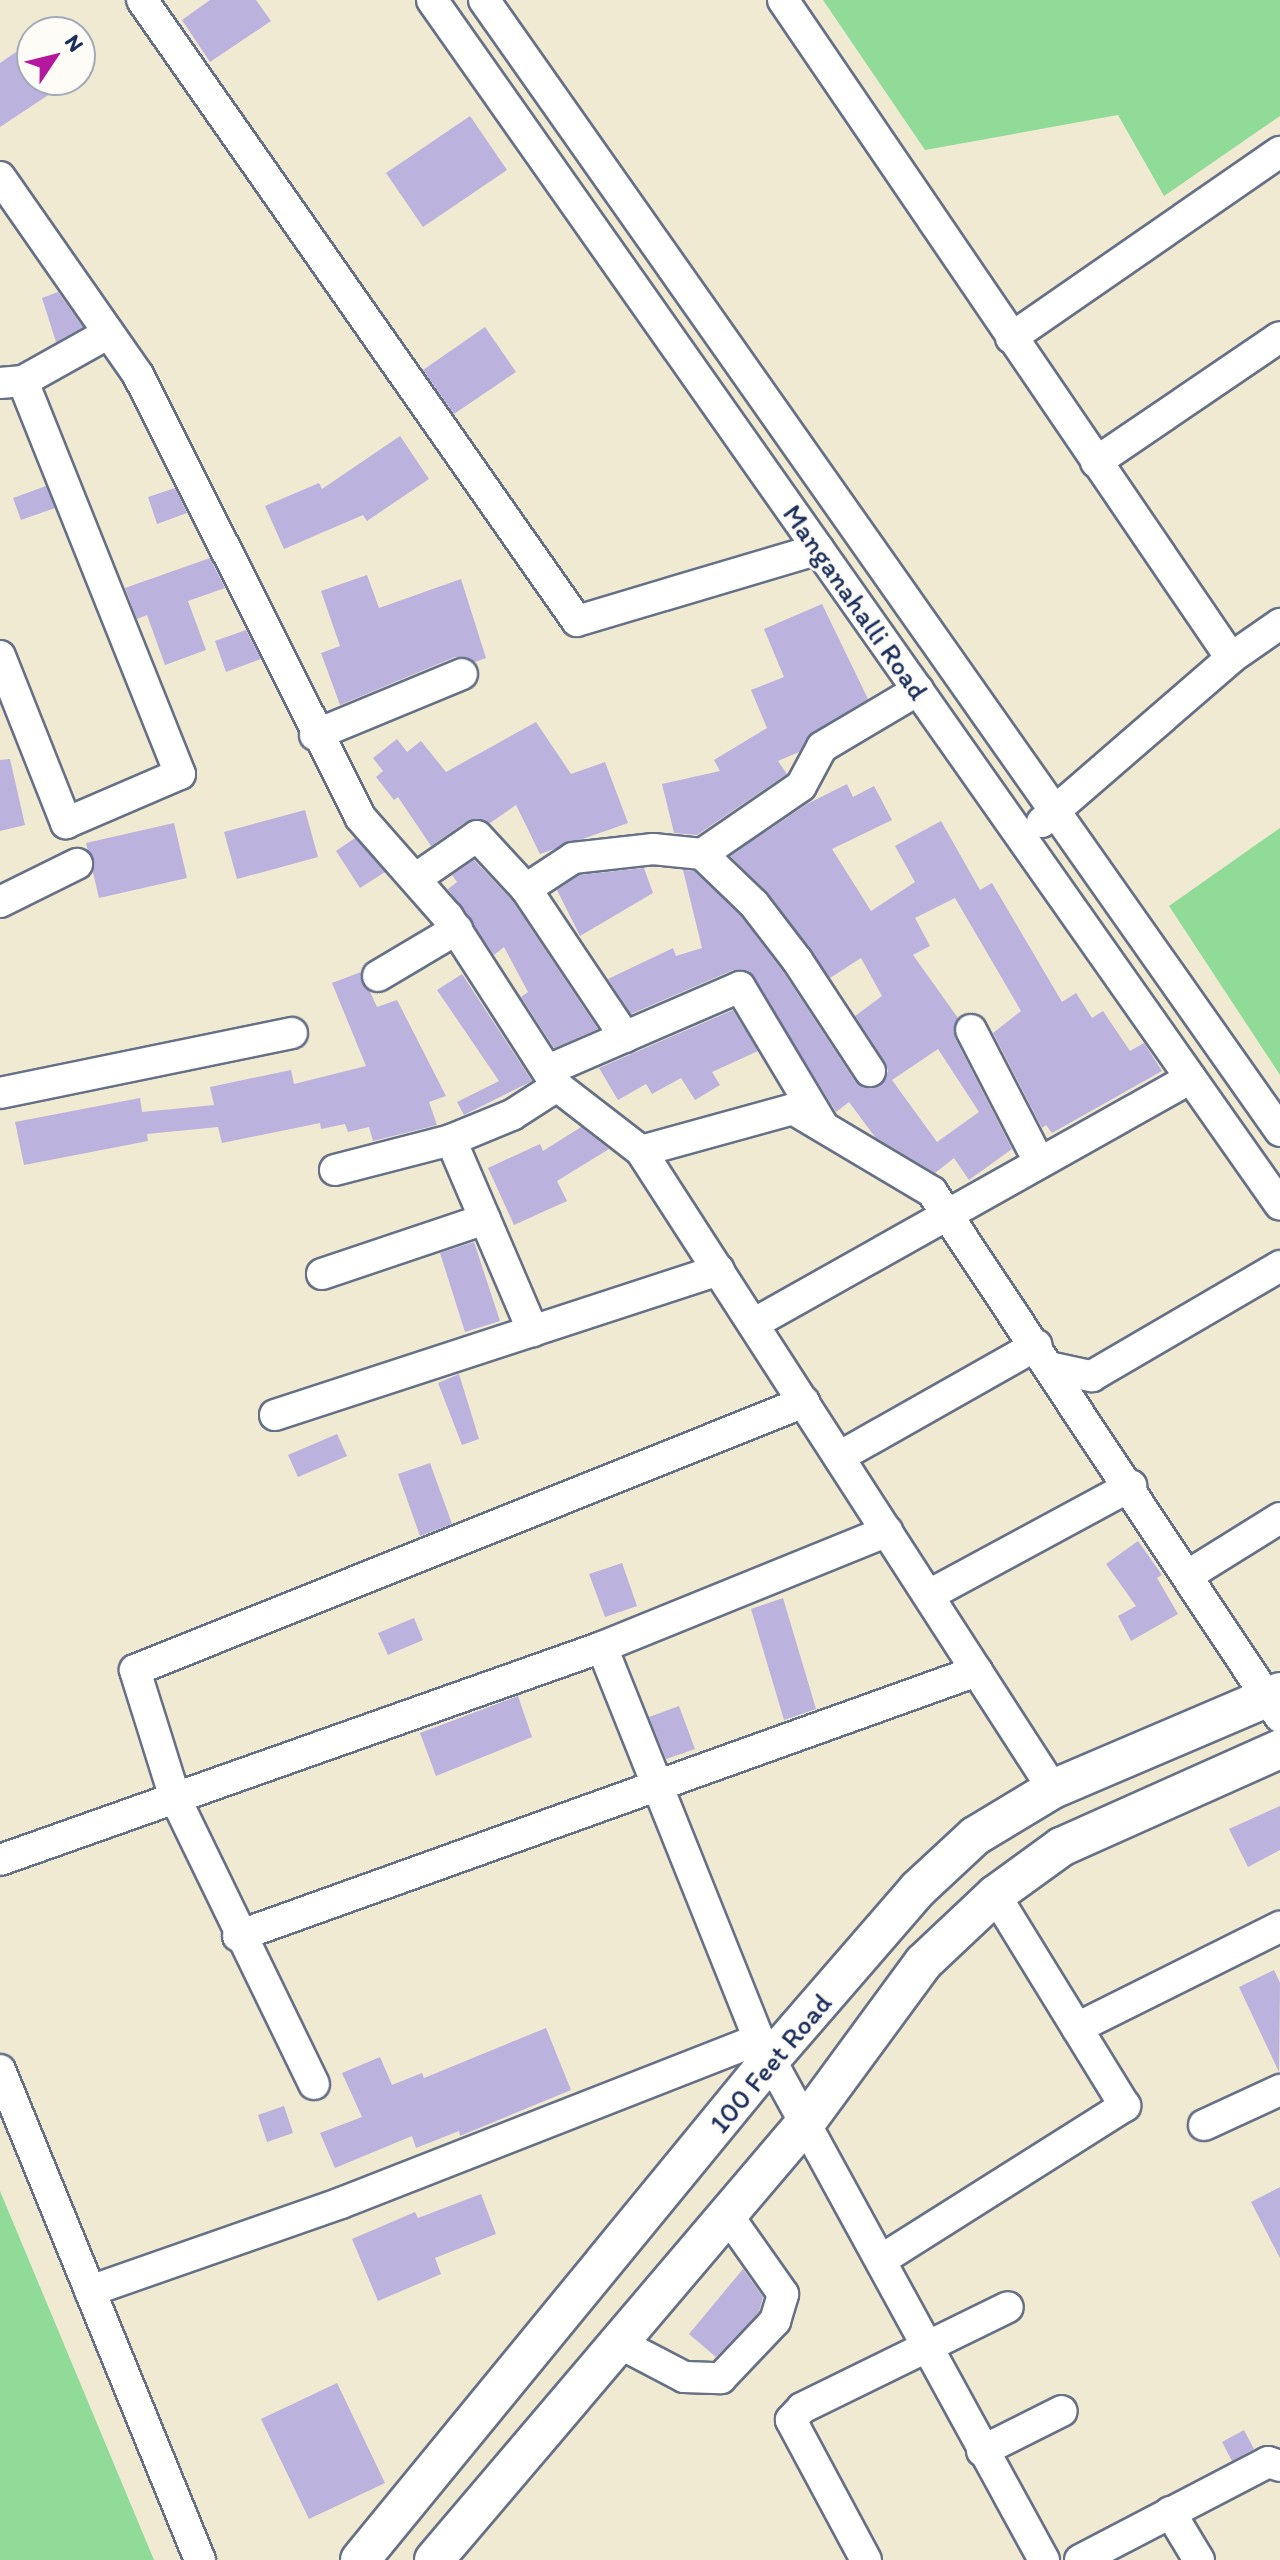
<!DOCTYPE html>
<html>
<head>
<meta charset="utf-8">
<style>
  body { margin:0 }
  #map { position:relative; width:1280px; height:2560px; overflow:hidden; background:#f1ead2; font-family:Itim,sans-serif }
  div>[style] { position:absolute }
  .green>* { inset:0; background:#90db97 }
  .building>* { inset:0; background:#bbb2dd }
  .roads { filter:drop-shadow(2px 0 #667087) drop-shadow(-2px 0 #667087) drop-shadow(0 2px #667087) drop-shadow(0 -2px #667087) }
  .minor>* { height:30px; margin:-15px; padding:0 15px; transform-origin:15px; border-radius:15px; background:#fff }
  .major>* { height:38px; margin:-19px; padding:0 19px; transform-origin:19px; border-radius:19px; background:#fff }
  span { translate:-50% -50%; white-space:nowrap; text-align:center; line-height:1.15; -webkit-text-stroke:6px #fdfcf7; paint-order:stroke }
  .street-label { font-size:28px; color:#1b2f5e }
  .north { position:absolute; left:16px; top:16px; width:80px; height:80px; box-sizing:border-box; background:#fdfcf7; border:2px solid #a3aaba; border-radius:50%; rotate:55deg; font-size:22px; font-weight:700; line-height:32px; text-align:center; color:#1b2f5e }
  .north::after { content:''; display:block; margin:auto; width:28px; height:36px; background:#b5179e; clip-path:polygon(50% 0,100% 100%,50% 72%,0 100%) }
</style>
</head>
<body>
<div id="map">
  <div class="green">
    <i style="clip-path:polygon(823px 0,1280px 0,1280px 116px,1164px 196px,1118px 115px,925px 150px)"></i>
    <i style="clip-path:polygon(1280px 828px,1280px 1075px,1169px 906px)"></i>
    <i style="clip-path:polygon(0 2191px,154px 2560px,0 2560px)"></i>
  </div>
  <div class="building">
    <i style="clip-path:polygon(210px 0,256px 0,271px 21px,210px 62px,182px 20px)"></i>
    <i style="clip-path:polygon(32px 41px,32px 80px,71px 80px,0 127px,0 63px)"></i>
    <i style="clip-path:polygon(470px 116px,507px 170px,423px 227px,386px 173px)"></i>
    <i style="clip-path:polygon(58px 292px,83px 327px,56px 342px,42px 298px)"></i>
    <i style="clip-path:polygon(485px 327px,516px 372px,454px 414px,423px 370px)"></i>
    <i style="clip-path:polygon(400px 436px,429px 479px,367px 521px,363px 515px,284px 549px,265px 506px,319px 483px,322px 489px)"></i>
    <i style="clip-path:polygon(46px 486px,55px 508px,21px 520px,13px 498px)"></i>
    <i style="clip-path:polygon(175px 488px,187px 513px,157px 524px,148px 497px)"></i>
    <i style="clip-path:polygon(210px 558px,225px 588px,188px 601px,206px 650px,165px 665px,147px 615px,137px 619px,125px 588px)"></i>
    <i style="clip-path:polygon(367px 575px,379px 608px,461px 579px,486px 658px,475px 662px,455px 657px,340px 705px,321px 653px,340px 646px,321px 591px)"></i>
    <i style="clip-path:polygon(822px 604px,868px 699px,813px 732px,799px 752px,778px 761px,787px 774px,697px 835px,674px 833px,662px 784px,720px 771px,714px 760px,767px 728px,751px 690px,784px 677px,764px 629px)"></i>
    <i style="clip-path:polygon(246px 630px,261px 659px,226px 672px,215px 641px)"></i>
    <i style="clip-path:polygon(536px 722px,571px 774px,605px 762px,628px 823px,540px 854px,516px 805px,490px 823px,467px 821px,431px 846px,398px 797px,394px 800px,376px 777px,383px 771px,373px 758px,397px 739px,407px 752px,421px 741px,446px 772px)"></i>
    <i style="clip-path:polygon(10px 759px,25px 825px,0 831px,0 760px)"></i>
    <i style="clip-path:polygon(evenodd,847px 784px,853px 797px,874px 786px,892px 820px,832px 849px,871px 911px,915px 882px,895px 846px,941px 821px,980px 890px,992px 883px,1062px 1002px,1076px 993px,1092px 1018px,1103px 1011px,1130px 1051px,1144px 1043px,1162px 1071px,1052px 1133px,1046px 1125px,1042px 1128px,993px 1033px,1021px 1011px,955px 898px,915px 918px,930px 946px,913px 955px,958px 1018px,955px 1038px,1012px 1149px,969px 1180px,954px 1158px,935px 1173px,875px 1137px,849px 1102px,836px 1112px,749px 971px,733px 970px,631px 1014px,608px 979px,673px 948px,676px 956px,702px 948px,683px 870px,694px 871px,741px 916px,782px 970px,855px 1081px,870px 1089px,880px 1086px,888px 1071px,885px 1062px,855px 1016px,882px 996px,861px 958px,830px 978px,768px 893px,730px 856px,807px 804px,847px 784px,938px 1049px,979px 1112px,937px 1142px,892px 1080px,938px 1049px)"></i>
    <i style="clip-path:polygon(305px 810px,318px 857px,237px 879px,224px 832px)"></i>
    <i style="clip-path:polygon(174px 823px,187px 878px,99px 898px,86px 843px)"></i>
    <i style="clip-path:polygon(355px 838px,385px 872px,360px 888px,336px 851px)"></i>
    <i style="clip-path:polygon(474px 860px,512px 900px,598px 1029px,554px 1048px,521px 997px,528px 992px,504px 947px,494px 955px,448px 889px,457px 882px,452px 875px)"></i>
    <i style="clip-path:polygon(644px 868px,653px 893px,580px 936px,557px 890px,579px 875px)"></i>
    <i style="clip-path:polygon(361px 972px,377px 1007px,397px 1000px,446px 1096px,429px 1102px,437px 1125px,373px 1141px,369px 1127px,348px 1132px,345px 1124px,321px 1129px,320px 1123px,222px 1143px,218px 1127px,147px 1134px,148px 1141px,24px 1165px,15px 1122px,140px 1098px,142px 1112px,214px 1105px,210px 1087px,291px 1070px,294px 1084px,366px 1066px,332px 983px)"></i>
    <i style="clip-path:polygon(462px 974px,532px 1081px,464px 1115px,457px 1102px,499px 1081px,437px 990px)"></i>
    <i style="clip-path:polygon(733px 1010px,758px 1051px,712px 1072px,720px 1085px,695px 1100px,681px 1078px,652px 1094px,646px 1084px,618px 1100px,599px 1068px)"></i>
    <i style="clip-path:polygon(581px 1127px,609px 1149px,557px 1181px,567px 1201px,514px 1225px,488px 1168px,540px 1144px,543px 1151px)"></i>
    <i style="clip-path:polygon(474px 1242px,500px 1321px,465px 1332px,440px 1253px)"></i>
    <i style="clip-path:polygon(459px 1374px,479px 1439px,462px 1445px,438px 1383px)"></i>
    <i style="clip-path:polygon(337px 1434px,347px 1456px,298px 1477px,288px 1455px)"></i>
    <i style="clip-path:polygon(430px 1463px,452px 1524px,420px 1536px,398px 1474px)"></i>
    <i style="clip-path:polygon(1138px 1541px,1162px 1575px,1157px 1578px,1178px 1614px,1131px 1641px,1118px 1616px,1136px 1606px,1106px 1564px)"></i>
    <i style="clip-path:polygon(622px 1563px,637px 1606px,605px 1617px,589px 1574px)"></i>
    <i style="clip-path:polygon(783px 1598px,816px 1709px,784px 1720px,751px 1609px)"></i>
    <i style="clip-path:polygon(414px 1618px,423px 1640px,388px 1655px,378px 1633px)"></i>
    <i style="clip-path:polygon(518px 1696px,532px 1737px,436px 1776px,420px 1733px)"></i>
    <i style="clip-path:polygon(679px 1706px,695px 1749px,666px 1759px,649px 1717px)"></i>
    <i style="clip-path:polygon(1280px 1806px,1280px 1850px,1248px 1867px,1229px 1829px)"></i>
    <i style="clip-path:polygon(1274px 1970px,1280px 1983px,1279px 2072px,1239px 1987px)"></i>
    <i style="clip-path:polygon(546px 2028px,571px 2090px,460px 2136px,459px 2131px,416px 2148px,412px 2136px,335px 2168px,320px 2133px,362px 2117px,342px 2073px,380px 2057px,392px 2085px,422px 2073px,424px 2078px)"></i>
    <i style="clip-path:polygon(284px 2106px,293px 2133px,267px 2142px,258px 2115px)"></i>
    <i style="clip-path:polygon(1280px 2187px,1280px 2258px,1251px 2202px)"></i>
    <i style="clip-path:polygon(481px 2194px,496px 2234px,435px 2258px,441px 2274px,378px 2301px,352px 2239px,415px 2212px,418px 2218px)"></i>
    <i style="clip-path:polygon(743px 2269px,763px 2297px,759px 2312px,716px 2357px,689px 2334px)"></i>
    <i style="clip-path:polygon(337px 2383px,385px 2483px,309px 2519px,261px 2419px)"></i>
    <i style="clip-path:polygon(1244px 2430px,1254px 2449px,1232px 2461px,1222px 2442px)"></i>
  </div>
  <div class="roads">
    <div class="minor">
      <i style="left:142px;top:0;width:758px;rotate:54.99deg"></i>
      <i style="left:577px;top:621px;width:252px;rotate:-16.6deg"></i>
      <i style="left:432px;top:0;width:1473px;rotate:54.86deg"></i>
      <i style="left:484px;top:0;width:1383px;rotate:54.86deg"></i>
      <i style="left:783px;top:0;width:796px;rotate:55.75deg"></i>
      <i style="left:0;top:177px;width:241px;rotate:55.1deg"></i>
      <i style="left:138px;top:375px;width:495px;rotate:63.3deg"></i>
      <i style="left:360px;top:817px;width:133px;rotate:48.7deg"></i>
      <i style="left:448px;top:917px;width:201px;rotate:57.2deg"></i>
      <i style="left:557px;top:1086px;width:106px;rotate:37.7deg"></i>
      <i style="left:641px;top:1151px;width:158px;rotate:-15.4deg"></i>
      <i style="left:793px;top:1109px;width:162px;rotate:30.8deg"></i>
      <i style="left:932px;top:1192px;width:630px;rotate:56.46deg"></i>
      <i style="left:1011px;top:338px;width:327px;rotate:-34.7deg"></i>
      <i style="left:0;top:383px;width:23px;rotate:-5deg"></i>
      <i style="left:23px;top:381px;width:98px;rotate:-29.2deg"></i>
      <i style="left:1096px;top:462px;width:222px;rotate:-34.2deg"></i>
      <i style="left:0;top:656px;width:180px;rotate:68.4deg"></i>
      <i style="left:66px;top:823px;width:124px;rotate:-23.3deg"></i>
      <i style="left:180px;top:774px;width:423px;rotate:-111.8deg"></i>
      <i style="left:315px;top:735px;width:159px;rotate:-22.5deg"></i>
      <i style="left:1042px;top:822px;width:250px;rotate:-40.9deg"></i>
      <i style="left:1231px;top:658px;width:60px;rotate:-34.8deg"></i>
      <i style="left:702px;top:854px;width:120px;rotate:-34.5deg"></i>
      <i style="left:801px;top:786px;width:44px;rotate:-61.7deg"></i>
      <i style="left:822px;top:747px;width:112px;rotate:-30.7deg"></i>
      <i style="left:415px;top:879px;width:75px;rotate:-34.7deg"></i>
      <i style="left:477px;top:836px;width:72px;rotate:47.2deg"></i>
      <i style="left:526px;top:889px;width:56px;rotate:-33.4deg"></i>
      <i style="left:573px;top:858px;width:81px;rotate:-6.4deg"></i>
      <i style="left:653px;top:849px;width:49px;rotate:5.8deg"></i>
      <i style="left:702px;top:854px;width:72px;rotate:43.9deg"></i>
      <i style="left:754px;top:904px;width:71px;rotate:52.5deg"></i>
      <i style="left:797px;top:960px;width:133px;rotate:56.7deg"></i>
      <i style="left:526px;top:889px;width:178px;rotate:56.2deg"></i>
      <i style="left:0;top:902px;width:86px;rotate:-26.3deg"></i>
      <i style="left:378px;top:976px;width:92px;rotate:-30.7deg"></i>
      <i style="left:971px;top:1030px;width:148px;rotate:62.7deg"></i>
      <i style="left:548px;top:1070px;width:209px;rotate:-23.4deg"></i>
      <i style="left:740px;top:987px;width:160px;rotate:59.1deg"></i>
      <i style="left:0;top:1093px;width:298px;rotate:-11.6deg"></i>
      <i style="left:451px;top:1140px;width:208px;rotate:66.8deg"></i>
      <i style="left:641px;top:1151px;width:759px;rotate:57.15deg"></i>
      <i style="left:335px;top:1170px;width:120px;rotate:-14.5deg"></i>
      <i style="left:451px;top:1140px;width:66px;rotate:-22.3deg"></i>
      <i style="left:512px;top:1115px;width:54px;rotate:-32.8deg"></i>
      <i style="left:322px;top:1274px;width:172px;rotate:-18.6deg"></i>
      <i style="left:753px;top:1324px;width:502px;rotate:-29.32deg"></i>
      <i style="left:1053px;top:1368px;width:40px;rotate:12deg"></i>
      <i style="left:1092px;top:1376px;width:218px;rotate:-30.3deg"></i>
      <i style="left:275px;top:1415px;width:467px;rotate:-18.1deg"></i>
      <i style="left:839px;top:1457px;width:227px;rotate:-29.5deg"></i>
      <i style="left:1190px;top:1574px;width:106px;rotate:-31.9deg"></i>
      <i style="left:929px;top:1595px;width:230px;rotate:-28.4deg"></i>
      <i style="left:602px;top:1647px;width:422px;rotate:68.2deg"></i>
      <i style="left:0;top:1860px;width:639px;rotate:-19.48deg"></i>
      <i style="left:602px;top:1647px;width:308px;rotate:-22.1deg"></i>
      <i style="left:238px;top:1936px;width:785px;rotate:-19.73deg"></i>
      <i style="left:1077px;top:2028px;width:227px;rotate:-26.5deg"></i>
      <i style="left:0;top:2070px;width:529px;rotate:67.8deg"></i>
      <i style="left:314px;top:2084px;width:318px;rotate:-115.9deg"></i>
      <i style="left:175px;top:1798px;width:134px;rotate:-107.4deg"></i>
      <i style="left:135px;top:1670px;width:721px;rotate:-21.83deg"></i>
      <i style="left:1204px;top:2125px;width:84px;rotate:-24.7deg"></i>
      <i style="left:881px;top:2260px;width:289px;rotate:-32.3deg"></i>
      <i style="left:1125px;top:2106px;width:248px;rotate:-121.6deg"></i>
      <i style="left:90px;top:2291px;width:266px;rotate:-19.3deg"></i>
      <i style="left:341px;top:2203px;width:449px;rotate:-21.4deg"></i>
      <i style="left:759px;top:2039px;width:594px;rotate:61.32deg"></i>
      <i style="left:621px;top:2344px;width:71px;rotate:27.6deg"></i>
      <i style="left:684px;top:2377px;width:37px;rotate:2deg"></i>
      <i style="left:721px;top:2378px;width:79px;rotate:-46.5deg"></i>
      <i style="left:775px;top:2321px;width:28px;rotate:-73deg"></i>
      <i style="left:783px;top:2294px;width:99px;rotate:-125.1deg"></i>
      <i style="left:982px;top:2451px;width:89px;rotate:-26.6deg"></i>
      <i style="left:1170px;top:2512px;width:56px;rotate:58.9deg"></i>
      <i style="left:866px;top:2560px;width:159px;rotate:-118.2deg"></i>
      <i style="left:791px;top:2420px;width:16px;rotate:-47deg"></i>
      <i style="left:802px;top:2408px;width:229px;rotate:-26.1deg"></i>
      <i style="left:1080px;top:2560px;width:212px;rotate:-27.5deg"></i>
      <i style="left:1268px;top:2462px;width:13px;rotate:18deg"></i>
    </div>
    <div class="major">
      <i style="left:360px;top:2560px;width:645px;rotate:-50.66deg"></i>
      <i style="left:769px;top:2061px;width:228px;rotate:-49.1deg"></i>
      <i style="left:918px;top:1889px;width:78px;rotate:-42.9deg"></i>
      <i style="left:975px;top:1836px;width:91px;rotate:-31.1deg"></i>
      <i style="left:1053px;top:1789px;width:247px;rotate:-23.1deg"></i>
      <i style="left:434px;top:2560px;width:576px;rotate:-49.65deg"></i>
      <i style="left:807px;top:2121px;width:197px;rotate:-53.7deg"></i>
      <i style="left:924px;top:1962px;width:98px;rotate:-43.3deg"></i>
      <i style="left:995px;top:1895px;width:82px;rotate:-36deg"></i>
      <i style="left:1061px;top:1847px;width:240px;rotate:-24.1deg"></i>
    </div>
  </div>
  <div class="street-label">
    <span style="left:856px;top:602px;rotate:55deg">Manganahalli Road</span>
    <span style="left:770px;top:2063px;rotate:-50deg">100 Feet Road</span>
  </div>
  <div class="north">N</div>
</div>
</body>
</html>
